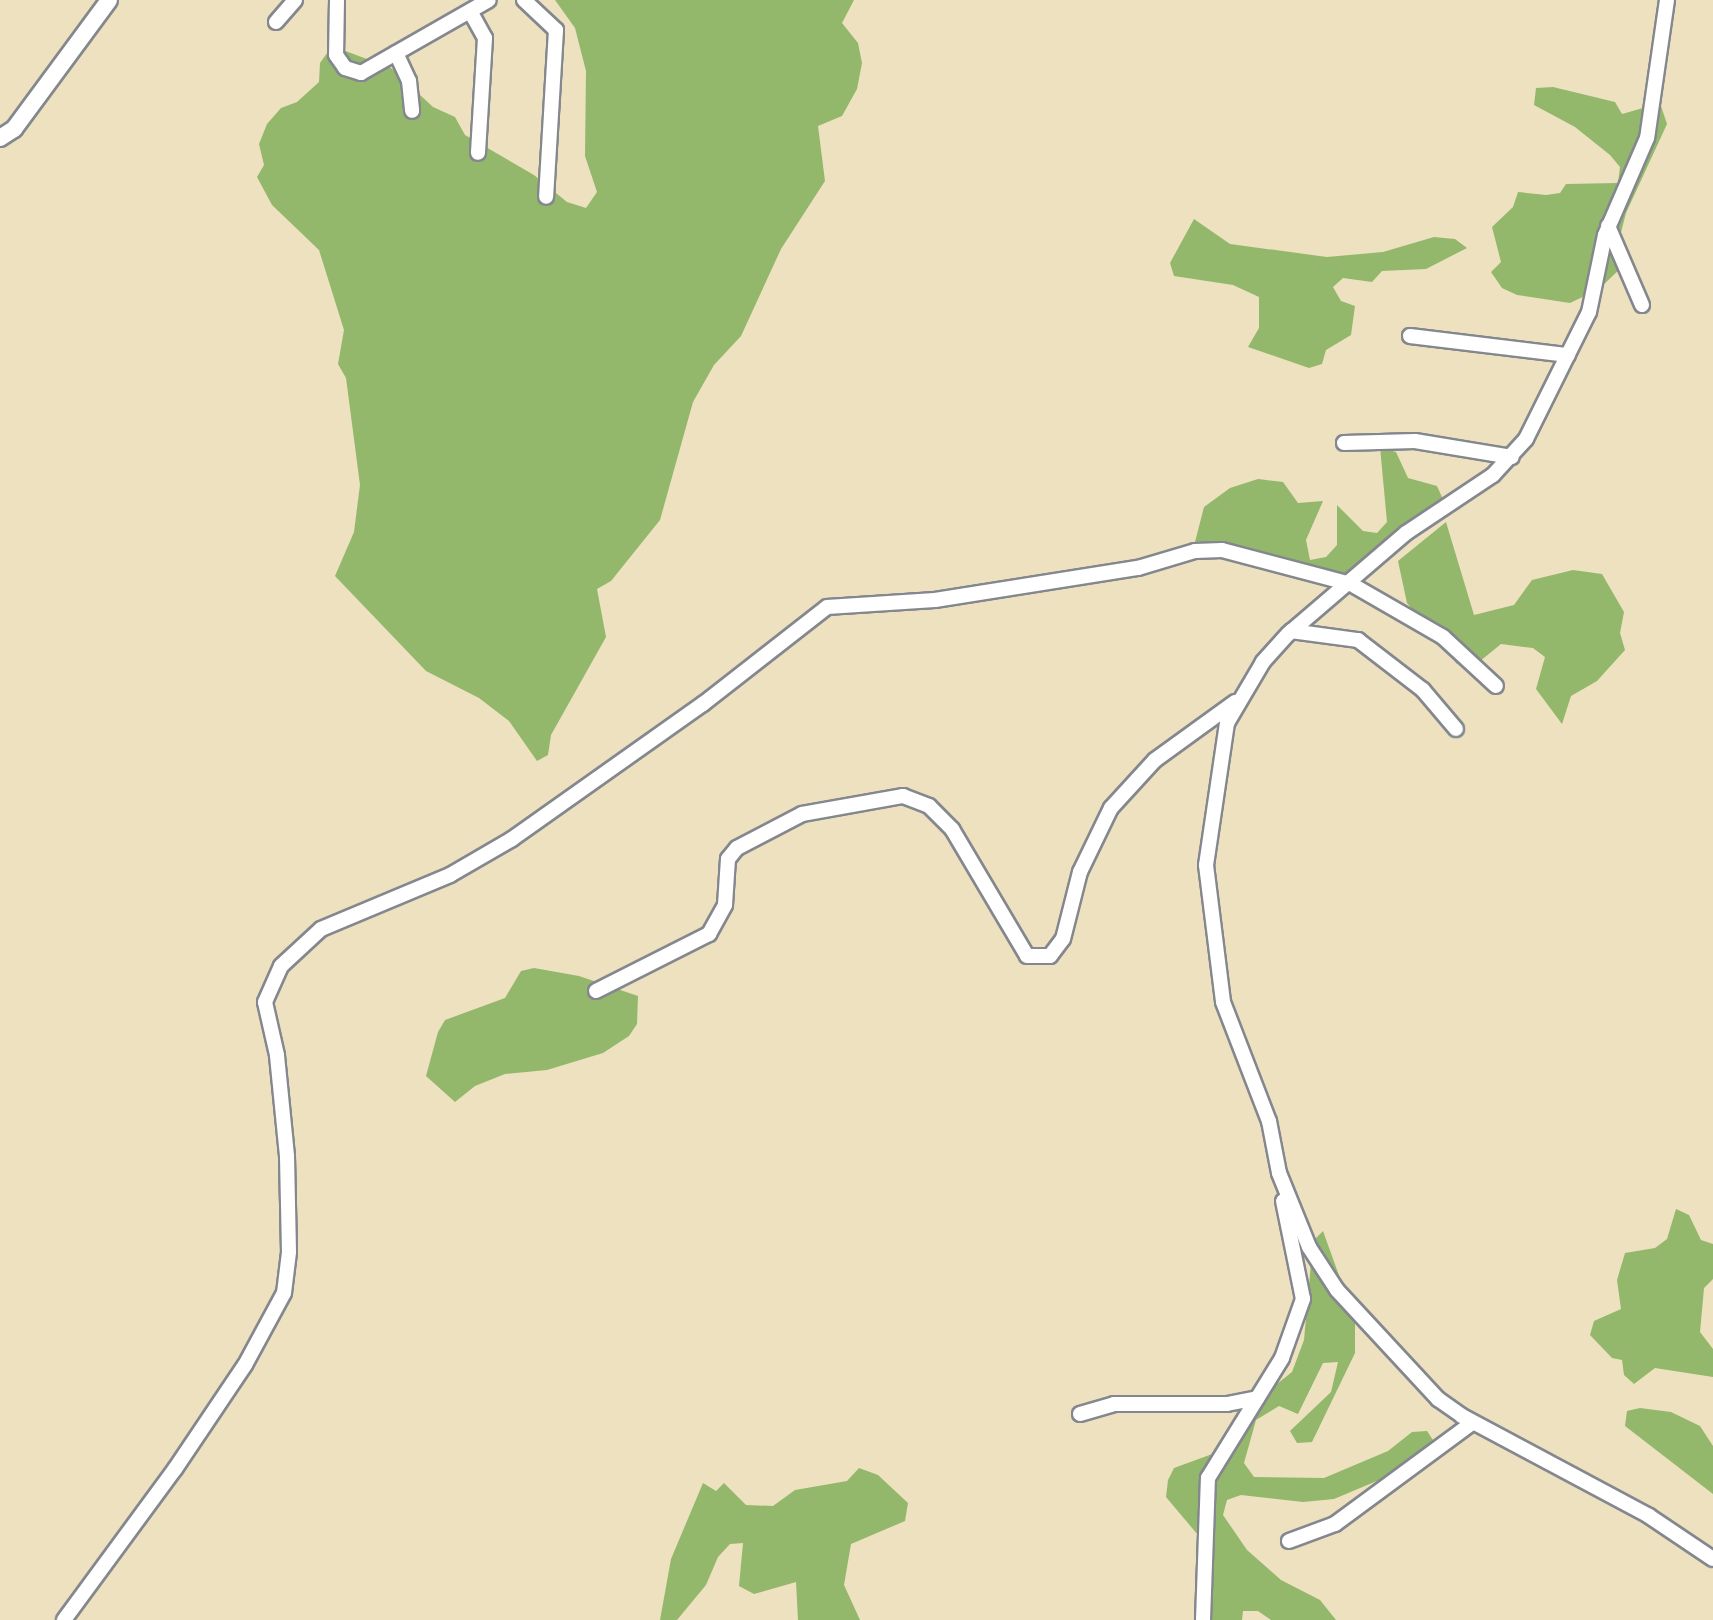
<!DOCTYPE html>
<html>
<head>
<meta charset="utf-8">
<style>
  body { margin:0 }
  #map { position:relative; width:1713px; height:1620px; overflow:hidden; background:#ede1bf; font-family:"IM FELL DW Pica",serif }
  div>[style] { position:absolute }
  .forest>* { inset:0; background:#93b86c }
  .roads { filter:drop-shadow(2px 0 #84888e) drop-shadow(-2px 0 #84888e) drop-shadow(0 2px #84888e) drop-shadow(0 -2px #84888e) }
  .minor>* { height:14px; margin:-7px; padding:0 7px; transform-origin:7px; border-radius:7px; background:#fff }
  .major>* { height:16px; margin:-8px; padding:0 8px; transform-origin:8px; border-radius:8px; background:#fff }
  span { translate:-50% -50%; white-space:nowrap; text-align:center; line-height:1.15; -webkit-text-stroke:7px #fcf5e5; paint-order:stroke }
</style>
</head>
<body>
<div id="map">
  <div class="forest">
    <i style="clip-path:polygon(555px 0,854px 0,842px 23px,858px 43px,862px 63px,857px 89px,842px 116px,818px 126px,825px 181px,781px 249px,741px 336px,714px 365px,693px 402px,660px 520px,611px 581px,597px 589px,606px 637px,551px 735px,548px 755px,537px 761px,509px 721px,479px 698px,426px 671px,335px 576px,354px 532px,360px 485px,346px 378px,338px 364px,344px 330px,319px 250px,272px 205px,257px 177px,264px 165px,259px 144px,267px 124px,281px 108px,297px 102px,319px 82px,320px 63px,332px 46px,391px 68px,433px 107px,455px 117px,465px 135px,534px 175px,567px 202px,586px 208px,597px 192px,585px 156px,586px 71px,575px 28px)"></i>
    <i style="clip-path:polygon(1553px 87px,1615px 102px,1622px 114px,1643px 108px,1656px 117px,1661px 106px,1667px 124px,1626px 213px,1617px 248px,1623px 266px,1599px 289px,1570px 303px,1517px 295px,1502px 288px,1491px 272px,1501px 262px,1492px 227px,1513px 207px,1518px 192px,1546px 195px,1560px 193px,1566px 184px,1618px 183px,1620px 167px,1610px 155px,1575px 127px,1534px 105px,1536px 88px)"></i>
    <i style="clip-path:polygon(1194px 219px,1230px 244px,1327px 257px,1383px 252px,1434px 237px,1455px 239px,1467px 248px,1426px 269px,1382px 271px,1372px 282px,1343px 278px,1333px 287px,1341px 301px,1355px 306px,1351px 335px,1326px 350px,1322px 364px,1309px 368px,1248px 347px,1259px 328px,1259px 297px,1233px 285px,1174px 276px,1170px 263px)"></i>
    <i style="clip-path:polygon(1380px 447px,1396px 452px,1408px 478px,1437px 486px,1446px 506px,1345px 593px,1330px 583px,1195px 542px,1204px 507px,1230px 488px,1258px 479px,1283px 482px,1298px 503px,1323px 501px,1306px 540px,1310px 560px,1326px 557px,1337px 545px,1337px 505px,1363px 531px,1377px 533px,1387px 522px)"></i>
    <i style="clip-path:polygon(1446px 522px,1474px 615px,1514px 605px,1532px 580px,1573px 570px,1602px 574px,1624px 612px,1620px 633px,1625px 650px,1597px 681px,1571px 696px,1562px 724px,1536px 689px,1545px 657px,1533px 648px,1501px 644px,1474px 666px,1457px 664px,1407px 603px,1398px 561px)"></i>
    <i style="clip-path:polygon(534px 968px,579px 976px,638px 996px,637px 1024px,629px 1036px,603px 1053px,547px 1070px,505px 1074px,475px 1086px,455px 1102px,426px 1076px,438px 1032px,445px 1020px,505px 998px,521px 971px)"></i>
    <i style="clip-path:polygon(1676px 1209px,1689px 1215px,1701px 1240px,1713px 1244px,1713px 1279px,1704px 1288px,1700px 1332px,1713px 1349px,1713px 1377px,1655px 1368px,1634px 1384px,1624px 1375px,1622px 1360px,1612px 1358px,1590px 1335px,1594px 1321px,1621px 1309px,1617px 1280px,1625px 1253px,1655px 1248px,1667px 1239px)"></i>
    <i style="clip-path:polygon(1323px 1231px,1355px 1320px,1355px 1353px,1312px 1442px,1297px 1443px,1290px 1431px,1331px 1392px,1338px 1362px,1323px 1363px,1298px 1414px,1279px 1406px,1256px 1420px,1244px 1463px,1254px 1477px,1324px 1478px,1388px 1451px,1412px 1432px,1427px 1431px,1435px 1443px,1391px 1475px,1334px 1499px,1303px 1502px,1241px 1495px,1227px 1500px,1223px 1515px,1247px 1550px,1281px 1580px,1320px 1600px,1336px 1620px,1271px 1620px,1258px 1611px,1243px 1611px,1242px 1620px,1202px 1620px,1203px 1541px,1166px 1497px,1168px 1480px,1174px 1468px,1215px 1453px,1237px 1416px,1292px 1372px,1304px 1340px,1313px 1241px)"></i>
    <i style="clip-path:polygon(1640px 1408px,1671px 1412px,1700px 1426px,1713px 1446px,1713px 1494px,1625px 1426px,1627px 1411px)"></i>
    <i style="clip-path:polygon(859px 1468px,878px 1475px,908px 1503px,905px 1521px,851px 1544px,844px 1585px,860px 1620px,798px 1620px,796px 1582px,754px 1594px,739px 1586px,743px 1543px,730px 1544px,718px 1557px,706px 1585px,677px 1620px,660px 1620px,671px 1559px,703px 1483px,716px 1491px,724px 1483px,746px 1505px,773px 1506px,795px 1490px,847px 1481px)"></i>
  </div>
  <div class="roads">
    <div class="minor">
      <i style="left:337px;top:0;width:55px;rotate:91deg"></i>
      <i style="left:336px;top:55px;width:16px;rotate:55deg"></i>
      <i style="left:345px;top:68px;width:17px;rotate:17deg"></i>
      <i style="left:361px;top:73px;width:147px;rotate:-29.7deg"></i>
      <i style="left:524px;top:0;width:44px;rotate:43.2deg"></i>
      <i style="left:556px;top:30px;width:167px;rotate:93.4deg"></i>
      <i style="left:1667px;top:0;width:139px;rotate:98.2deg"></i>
      <i style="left:1647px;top:138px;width:106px;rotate:113.4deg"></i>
      <i style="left:1605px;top:235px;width:79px;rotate:101.7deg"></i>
      <i style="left:1589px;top:312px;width:142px;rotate:116.4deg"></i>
      <i style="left:1526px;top:439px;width:49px;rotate:132.5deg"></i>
      <i style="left:1493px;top:475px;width:105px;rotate:146.3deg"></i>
      <i style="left:1406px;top:533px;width:155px;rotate:139.4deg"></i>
      <i style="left:1288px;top:634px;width:38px;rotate:132deg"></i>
      <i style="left:1263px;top:662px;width:71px;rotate:120.5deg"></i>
      <i style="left:1227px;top:723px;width:144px;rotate:98.4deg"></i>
      <i style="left:1206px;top:865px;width:138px;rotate:82.9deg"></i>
      <i style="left:1223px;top:1002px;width:128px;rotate:68.9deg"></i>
      <i style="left:1269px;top:1121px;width:53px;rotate:79.1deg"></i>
      <i style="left:1279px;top:1173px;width:80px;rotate:67.9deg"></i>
      <i style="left:1309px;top:1247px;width:51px;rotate:56.9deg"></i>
      <i style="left:1337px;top:1290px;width:149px;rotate:47.2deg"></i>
      <i style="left:1438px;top:1399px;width:29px;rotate:35deg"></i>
      <i style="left:1462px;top:1416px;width:212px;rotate:28.1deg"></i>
      <i style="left:1649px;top:1516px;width:77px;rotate:33.9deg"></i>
      <i style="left:470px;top:11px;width:31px;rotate:61deg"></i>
      <i style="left:485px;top:38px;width:115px;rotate:93.5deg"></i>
      <i style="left:276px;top:22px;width:29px;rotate:-49deg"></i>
      <i style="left:396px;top:53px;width:31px;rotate:65deg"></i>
      <i style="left:409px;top:81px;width:30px;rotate:84deg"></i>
      <i style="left:1608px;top:226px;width:86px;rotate:66.7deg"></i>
      <i style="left:1410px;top:336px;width:159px;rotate:6.9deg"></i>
      <i style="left:1344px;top:443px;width:71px;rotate:-1.6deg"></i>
      <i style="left:1415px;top:441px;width:98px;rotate:9.4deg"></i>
      <i style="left:1291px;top:631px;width:68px;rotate:7.7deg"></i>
      <i style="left:1358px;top:640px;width:82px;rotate:37.6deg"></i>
      <i style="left:1423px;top:690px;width:51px;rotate:49.8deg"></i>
      <i style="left:596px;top:991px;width:127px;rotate:-26.8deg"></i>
      <i style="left:709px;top:934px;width:33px;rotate:-61deg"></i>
      <i style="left:725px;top:905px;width:46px;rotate:-86.3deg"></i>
      <i style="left:728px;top:859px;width:14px;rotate:-51deg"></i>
      <i style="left:737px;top:848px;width:73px;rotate:-27.6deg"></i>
      <i style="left:802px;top:814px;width:103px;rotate:-10.1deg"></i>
      <i style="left:903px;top:796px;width:28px;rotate:21deg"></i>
      <i style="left:929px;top:806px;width:33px;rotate:45deg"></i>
      <i style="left:952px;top:829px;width:147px;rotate:59.4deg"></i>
      <i style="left:1027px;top:956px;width:23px"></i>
      <i style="left:1050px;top:956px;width:21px;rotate:-53deg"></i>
      <i style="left:1063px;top:939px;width:69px;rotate:-75.8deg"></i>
      <i style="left:1080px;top:872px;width:71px;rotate:-64.2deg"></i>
      <i style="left:1111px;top:808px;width:65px;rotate:-47.5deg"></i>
      <i style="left:1155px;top:760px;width:99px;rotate:-35.9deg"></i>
      <i style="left:1080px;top:1414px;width:35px;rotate:-16deg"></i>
      <i style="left:1114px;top:1404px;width:113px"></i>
      <i style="left:1227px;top:1404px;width:31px;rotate:-11deg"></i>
      <i style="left:1289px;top:1541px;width:49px;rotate:-20.3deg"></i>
      <i style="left:1335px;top:1524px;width:170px;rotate:-36.4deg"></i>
      <i style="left:64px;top:1620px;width:187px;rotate:-53.7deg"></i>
      <i style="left:175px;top:1469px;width:125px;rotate:-56.1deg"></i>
      <i style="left:245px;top:1365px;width:82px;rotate:-61.6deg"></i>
      <i style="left:284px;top:1293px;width:41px;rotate:-83deg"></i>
      <i style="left:289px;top:1252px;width:96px;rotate:-91.2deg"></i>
      <i style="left:287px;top:1156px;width:101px;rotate:-95.7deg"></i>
      <i style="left:277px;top:1055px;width:54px;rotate:-102.8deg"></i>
      <i style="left:265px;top:1002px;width:39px;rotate:-66deg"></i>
      <i style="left:281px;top:966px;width:54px;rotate:-42.8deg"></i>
      <i style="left:321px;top:929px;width:140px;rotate:-22.7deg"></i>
      <i style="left:450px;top:875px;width:72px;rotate:-30.1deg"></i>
      <i style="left:512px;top:839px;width:234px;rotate:-35.3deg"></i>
      <i style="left:703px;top:704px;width:157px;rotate:-38deg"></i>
      <i style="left:827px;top:607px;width:108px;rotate:-3.7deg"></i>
      <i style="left:935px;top:600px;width:206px;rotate:-9deg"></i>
      <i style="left:1138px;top:568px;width:59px;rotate:-16.6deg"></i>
      <i style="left:1195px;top:551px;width:27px;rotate:-2deg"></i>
      <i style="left:1222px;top:550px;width:133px;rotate:14.8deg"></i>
      <i style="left:1351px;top:584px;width:106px;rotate:29.9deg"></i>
      <i style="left:1443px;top:637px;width:72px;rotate:42.8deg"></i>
      <i style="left:1203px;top:1620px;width:142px;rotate:-88deg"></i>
      <i style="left:1208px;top:1478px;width:141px;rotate:-58.3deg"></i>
      <i style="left:1282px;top:1358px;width:63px;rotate:-70.4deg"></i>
      <i style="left:1303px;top:1299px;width:100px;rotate:-101.5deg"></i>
    </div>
    <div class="major">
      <i style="left:0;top:138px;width:17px;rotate:-33deg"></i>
      <i style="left:14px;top:129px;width:160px;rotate:-53.6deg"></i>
    </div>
  </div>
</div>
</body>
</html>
